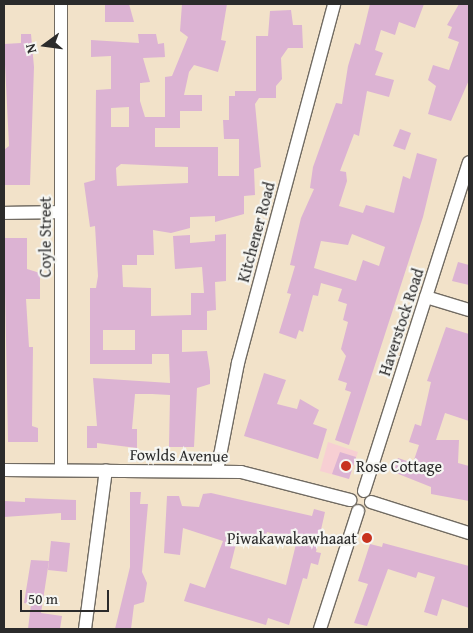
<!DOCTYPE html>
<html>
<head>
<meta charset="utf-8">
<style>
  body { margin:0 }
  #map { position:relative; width:473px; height:633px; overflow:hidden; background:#f2e2c9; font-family:"Gentium Book Plus",serif }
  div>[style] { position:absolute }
  .built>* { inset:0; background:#f7cfd3 }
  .building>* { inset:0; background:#dcb3d3 }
  .roads { filter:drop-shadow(1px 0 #716b62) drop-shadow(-1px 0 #716b62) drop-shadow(0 1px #716b62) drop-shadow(0 -1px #716b62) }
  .minor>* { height:12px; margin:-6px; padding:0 6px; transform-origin:6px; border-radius:6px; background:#fff }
  .dots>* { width:14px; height:14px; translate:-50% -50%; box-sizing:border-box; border:2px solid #f6f6f2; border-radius:50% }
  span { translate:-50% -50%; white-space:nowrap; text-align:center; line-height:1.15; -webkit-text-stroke:4.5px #f6f6f2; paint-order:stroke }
  .street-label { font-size:16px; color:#2b2b2b }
  .poi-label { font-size:16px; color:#2b2b2b }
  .left { translate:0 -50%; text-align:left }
  .right { translate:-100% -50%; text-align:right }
  .frame { position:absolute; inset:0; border:5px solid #2b2b2b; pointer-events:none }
  .north { position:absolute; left:20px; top:20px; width:50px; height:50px; -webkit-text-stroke:4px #f6f6f2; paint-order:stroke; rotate:256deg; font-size:14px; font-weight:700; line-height:20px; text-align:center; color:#2b2b2b }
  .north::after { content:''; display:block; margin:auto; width:18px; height:22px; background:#2b2b2b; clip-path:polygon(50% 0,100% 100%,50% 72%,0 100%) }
  .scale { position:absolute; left:20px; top:590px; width:89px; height:22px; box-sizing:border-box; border:2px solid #2b2b2b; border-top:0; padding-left:6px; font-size:15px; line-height:18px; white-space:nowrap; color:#2b2b2b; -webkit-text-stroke:4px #f6f6f2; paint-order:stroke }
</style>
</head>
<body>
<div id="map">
  <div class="built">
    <i style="clip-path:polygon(328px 442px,358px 452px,349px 479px,320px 471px)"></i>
  </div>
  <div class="building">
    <i style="clip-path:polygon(105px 4px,129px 4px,134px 22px,105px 22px)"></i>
    <i style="clip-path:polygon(evenodd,182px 4px,227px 4px,221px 40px,226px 41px,218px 72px,194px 65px,189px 72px,184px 95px,202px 95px,202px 111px,180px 111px,180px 128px,155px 128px,155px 147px,218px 147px,218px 176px,239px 176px,239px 139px,224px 139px,223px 120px,229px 120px,229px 96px,235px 96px,235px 91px,256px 91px,256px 36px,268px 36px,270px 11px,291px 10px,293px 25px,302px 25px,303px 48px,288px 48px,281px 58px,282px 79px,276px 86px,276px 98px,259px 98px,255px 104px,261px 167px,254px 169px,255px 195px,244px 196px,244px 214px,215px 222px,215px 216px,190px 217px,190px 228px,171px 233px,153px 230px,154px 255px,137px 255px,137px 265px,122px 265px,123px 287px,151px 288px,151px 316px,191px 315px,191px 293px,204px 293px,202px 267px,175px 269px,173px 236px,190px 235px,190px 243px,215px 241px,215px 235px,226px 234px,226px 281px,215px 282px,216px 310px,207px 311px,207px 330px,182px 330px,182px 352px,207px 351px,210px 371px,210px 384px,197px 388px,194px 447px,169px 447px,170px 395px,152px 394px,135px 394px,132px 429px,137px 429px,137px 448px,97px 443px,97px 448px,87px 448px,87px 426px,97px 426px,93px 378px,170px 383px,169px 354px,152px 354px,152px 364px,90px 364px,90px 288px,96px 288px,98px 276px,95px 226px,90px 227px,84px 183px,95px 180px,96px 90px,111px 89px,111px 56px,91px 57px,91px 40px,139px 43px,138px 34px,156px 34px,158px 44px,164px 43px,165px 57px,143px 58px,150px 82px,140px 83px,140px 101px,145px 117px,165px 117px,165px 77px,172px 76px,188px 37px,180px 31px,182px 4px,129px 107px,129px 127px,111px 127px,111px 108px,129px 107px,182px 4px,121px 164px,188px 167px,188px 183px,117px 186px,116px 168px,121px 164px,182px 4px,103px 330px,135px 330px,135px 350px,103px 350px,103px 330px)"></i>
    <i style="clip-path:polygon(evenodd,370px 4px,424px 4px,415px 28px,399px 22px,395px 35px,381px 30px,375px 50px,383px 53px,375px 75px,394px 80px,389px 97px,367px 91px,359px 136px,354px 134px,340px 171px,346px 172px,347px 181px,339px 206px,363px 213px,366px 205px,394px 213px,403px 176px,410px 179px,417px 153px,437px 159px,423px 217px,349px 445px,335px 440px,351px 392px,345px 390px,347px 383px,338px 380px,346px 356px,341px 349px,348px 322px,343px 320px,347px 304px,338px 301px,342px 289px,321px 283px,318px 296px,313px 295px,303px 332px,299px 330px,296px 339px,279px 333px,291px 294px,287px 293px,295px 266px,290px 265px,301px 218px,314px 189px,310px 188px,313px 167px,336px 103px,342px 104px,348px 66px,355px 43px,360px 45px,370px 4px,352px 234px,385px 247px,379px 266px,363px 260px,356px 281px,314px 268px,321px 241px,348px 245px,352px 234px)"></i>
    <i style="clip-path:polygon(459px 4px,469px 4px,469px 80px,451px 121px,428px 114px,436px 86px,428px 80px,433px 65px,449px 70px,459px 42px,448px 38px,452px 27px,447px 25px)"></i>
    <i style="clip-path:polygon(21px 34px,31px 34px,34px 67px,30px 185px,4px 185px,4px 150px,9px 146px,4px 44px,21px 43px)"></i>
    <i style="clip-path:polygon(400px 129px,411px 133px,405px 150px,393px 146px)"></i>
    <i style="clip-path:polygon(4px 238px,27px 238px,27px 269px,40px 273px,40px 299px,26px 299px,29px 347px,33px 347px,32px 426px,38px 428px,38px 442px,8px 442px)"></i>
    <i style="clip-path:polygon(458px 262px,469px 265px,469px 285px,452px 281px)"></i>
    <i style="clip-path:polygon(446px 327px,469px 334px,469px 421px,445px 413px,436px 440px,459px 440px,458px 463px,469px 466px,469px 501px,431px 494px,431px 487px,396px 473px,395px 468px,398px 458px,413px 463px,419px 445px,409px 442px,415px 424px,421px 426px,431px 382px,427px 381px)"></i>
    <i style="clip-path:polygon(264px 373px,286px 380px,277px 404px,297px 409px,300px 399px,319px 410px,313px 424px,327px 429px,318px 459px,244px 436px)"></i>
    <i style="clip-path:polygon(340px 452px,356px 457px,349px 479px,332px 474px)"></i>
    <i style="clip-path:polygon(130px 492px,141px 492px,140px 504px,148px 504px,142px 572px,147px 583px,144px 602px,134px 605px,131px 629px,115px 629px,130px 567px)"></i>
    <i style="clip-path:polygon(evenodd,211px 493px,312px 516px,314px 509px,325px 512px,316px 552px,321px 553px,318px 565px,311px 563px,307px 579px,303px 578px,289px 625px,268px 618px,266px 625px,184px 601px,190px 583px,205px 588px,223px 541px,183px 528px,180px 555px,164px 553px,167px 496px,179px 496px,182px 506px,199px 507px,203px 494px,211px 493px,267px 532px,297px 540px,286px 585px,230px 568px,238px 536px,264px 543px,267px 532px)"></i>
    <i style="clip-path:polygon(25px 498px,76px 500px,76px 520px,61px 520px,61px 513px,4px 517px,4px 501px,25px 502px)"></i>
    <i style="clip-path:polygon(51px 541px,70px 543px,67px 572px,48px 570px)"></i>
    <i style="clip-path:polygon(383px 543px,469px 566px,469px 608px,442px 599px,437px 616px,424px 612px,435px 577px,418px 572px,416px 578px,388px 569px,367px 626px,354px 623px,368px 584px,358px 581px,370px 544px,382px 547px)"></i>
    <i style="clip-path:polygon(31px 560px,49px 561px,41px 613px,62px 616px,60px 629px,28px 629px,31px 604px,24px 603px)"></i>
  </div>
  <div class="roads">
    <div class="minor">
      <i style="left:4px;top:213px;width:57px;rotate:-1deg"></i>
      <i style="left:426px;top:297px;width:45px;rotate:16.8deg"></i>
      <i style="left:4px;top:470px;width:237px;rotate:0.5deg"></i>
      <i style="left:241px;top:472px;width:113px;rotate:14.4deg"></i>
      <i style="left:61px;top:470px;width:466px;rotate:-90deg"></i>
      <i style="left:217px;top:471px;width:110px;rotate:-79deg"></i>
      <i style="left:238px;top:363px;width:372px;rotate:-75deg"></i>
      <i style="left:364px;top:491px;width:345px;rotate:-72.3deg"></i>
      <i style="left:371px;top:502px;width:103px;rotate:17.6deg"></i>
      <i style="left:85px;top:629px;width:160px;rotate:-82.5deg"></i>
      <i style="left:320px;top:629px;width:124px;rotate:-72.1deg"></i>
    </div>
  </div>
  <div class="dots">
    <i style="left:346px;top:466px;background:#c8321e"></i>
    <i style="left:367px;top:538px;background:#c8321e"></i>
  </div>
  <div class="street-label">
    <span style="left:256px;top:232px;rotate:-75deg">Kitchener Road</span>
    <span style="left:45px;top:237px;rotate:-90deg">Coyle Street</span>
    <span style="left:401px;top:322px;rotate:-72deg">Haverstock Road</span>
    <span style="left:179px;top:455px;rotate:1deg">Fowlds Avenue</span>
  </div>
  <div class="poi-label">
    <span class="left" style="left:356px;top:466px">Rose Cottage</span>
    <span class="right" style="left:357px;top:538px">Piwakawakawhaaat</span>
  </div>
  <div class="frame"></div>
  <div class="north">N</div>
  <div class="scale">50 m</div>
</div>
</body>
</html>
